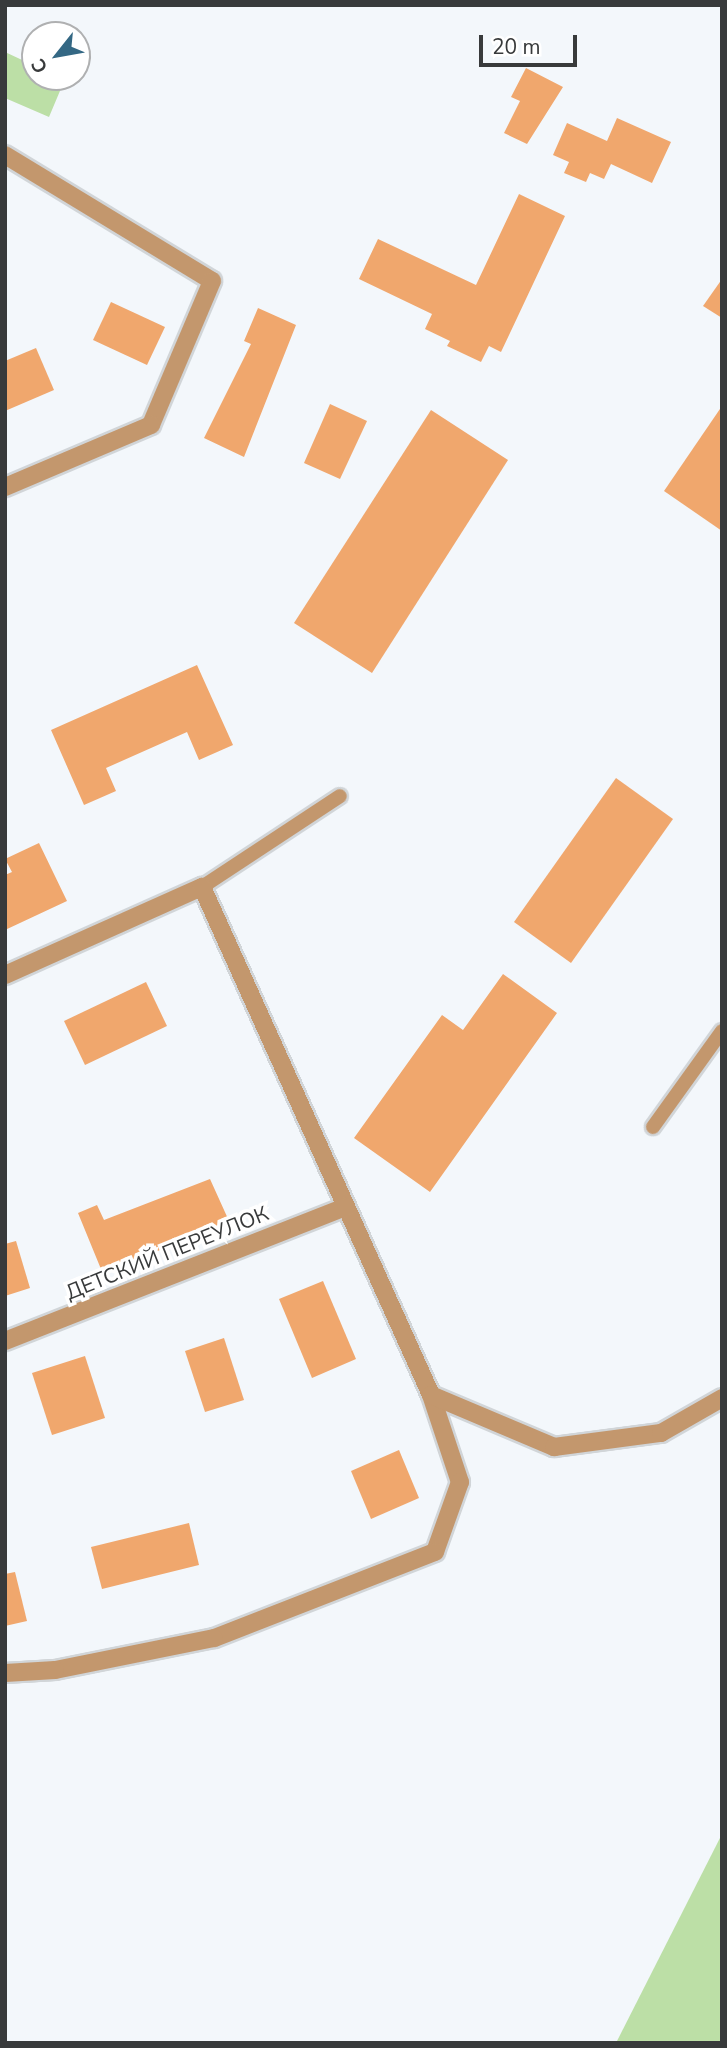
<!DOCTYPE html>
<html>
<head>
<meta charset="utf-8">
<style>
  body { margin:0 }
  #map { position:relative; width:727px; height:2048px; overflow:hidden; background:#f3f7fb; font-family:"Nunito Sans",sans-serif }
  div>[style] { position:absolute }
  .green>* { inset:0; background:#bcdfa6 }
  .building>* { inset:0; background:#f0a76d }
  .roads { filter:drop-shadow(2px 0 #d1d5d8) drop-shadow(-2px 0 #d1d5d8) drop-shadow(0 2px #d1d5d8) drop-shadow(0 -2px #d1d5d8) }
  .lane>* { height:14px; margin:-7px; padding:0 7px; transform-origin:7px; border-radius:7px; background:#c3976d }
  .street>* { height:18px; margin:-9px; padding:0 9px; transform-origin:9px; border-radius:9px; background:#c3976d }
  span { translate:-50% -50%; white-space:nowrap; text-align:center; line-height:1.15; -webkit-text-stroke:7px #fff; paint-order:stroke }
  .street-label { font-size:21px; color:#383a3b }
  .frame { position:absolute; inset:0; border:7px solid #383a3b; pointer-events:none }
  .north { position:absolute; left:21px; top:21px; width:70px; height:70px; box-sizing:border-box; background:#fff; border:2px solid #afb0b1; border-radius:50%; rotate:239deg; font-size:19px; font-weight:700; line-height:28px; text-align:center; color:#383a3b }
  .north::after { content:''; display:block; margin:auto; width:24px; height:32px; background:#346884; clip-path:polygon(50% 0,100% 100%,50% 72%,0 100%) }
  .scale { position:absolute; left:479px; top:35px; width:98px; height:32px; box-sizing:border-box; border:4px solid #383a3b; border-top:0; padding-left:9px; font-size:21px; line-height:24px; white-space:nowrap; color:#383a3b; -webkit-text-stroke:5px #fff; paint-order:stroke }
</style>
</head>
<body>
<div id="map">
  <div class="green">
    <i style="clip-path:polygon(5px 52px,35px 66px,35px 77px,65px 79px,49px 117px,5px 98px)"></i>
    <i style="clip-path:polygon(722px 1834px,722px 2043px,616px 2043px)"></i>
  </div>
  <div class="building">
    <i style="clip-path:polygon(526px 68px,563px 87px,527px 144px,504px 133px,520px 101px,511px 97px)"></i>
    <i style="clip-path:polygon(617px 118px,671px 142px,652px 183px,611px 164px,604px 179px,590px 173px,586px 182px,564px 173px,569px 162px,553px 155px,567px 123px,607px 141px)"></i>
    <i style="clip-path:polygon(519px 194px,565px 216px,501px 352px,489px 346px,481px 362px,447px 346px,450px 341px,425px 329px,432px 314px,359px 279px,378px 239px,476px 285px)"></i>
    <i style="clip-path:polygon(722px 279px,722px 318px,703px 306px)"></i>
    <i style="clip-path:polygon(111px 302px,165px 327px,147px 365px,93px 340px)"></i>
    <i style="clip-path:polygon(258px 308px,296px 325px,244px 457px,204px 438px,251px 344px,244px 341px)"></i>
    <i style="clip-path:polygon(36px 348px,54px 390px,5px 411px,5px 361px)"></i>
    <i style="clip-path:polygon(330px 404px,367px 421px,340px 479px,304px 463px)"></i>
    <i style="clip-path:polygon(722px 406px,722px 531px,664px 491px)"></i>
    <i style="clip-path:polygon(431px 410px,508px 460px,372px 673px,294px 623px)"></i>
    <i style="clip-path:polygon(197px 665px,233px 745px,199px 760px,187px 732px,106px 768px,116px 791px,84px 805px,51px 730px)"></i>
    <i style="clip-path:polygon(616px 778px,673px 819px,571px 963px,514px 922px)"></i>
    <i style="clip-path:polygon(39px 843px,67px 901px,5px 930px,5px 875px,12px 872px,5px 859px)"></i>
    <i style="clip-path:polygon(503px 974px,557px 1013px,430px 1192px,354px 1138px,442px 1015px,463px 1030px)"></i>
    <i style="clip-path:polygon(146px 982px,167px 1026px,85px 1065px,64px 1021px)"></i>
    <i style="clip-path:polygon(210px 1179px,229px 1221px,103px 1274px,78px 1213px,97px 1205px,104px 1220px)"></i>
    <i style="clip-path:polygon(16px 1241px,30px 1288px,5px 1296px,5px 1244px)"></i>
    <i style="clip-path:polygon(323px 1281px,356px 1359px,312px 1378px,279px 1299px)"></i>
    <i style="clip-path:polygon(224px 1338px,244px 1400px,205px 1412px,185px 1351px)"></i>
    <i style="clip-path:polygon(85px 1356px,105px 1418px,52px 1435px,32px 1373px)"></i>
    <i style="clip-path:polygon(399px 1450px,419px 1498px,371px 1519px,351px 1471px)"></i>
    <i style="clip-path:polygon(189px 1523px,199px 1565px,102px 1589px,91px 1547px)"></i>
    <i style="clip-path:polygon(15px 1572px,27px 1621px,5px 1626px,5px 1574px)"></i>
  </div>
  <div class="roads">
    <div class="lane">
      <i style="left:202px;top:887px;width:165px;rotate:-33.4deg"></i>
      <i style="left:653px;top:1127px;width:118px;rotate:-54.3deg"></i>
    </div>
    <div class="street">
      <i style="left:5px;top:155px;width:242px;rotate:31.3deg"></i>
      <i style="left:212px;top:281px;width:156px;rotate:113deg"></i>
      <i style="left:151px;top:425px;width:159px;rotate:157deg"></i>
      <i style="left:5px;top:975px;width:216px;rotate:-24.1deg"></i>
      <i style="left:202px;top:887px;width:557px;rotate:65.73deg"></i>
      <i style="left:431px;top:1395px;width:92px;rotate:71.6deg"></i>
      <i style="left:460px;top:1482px;width:74px;rotate:109.7deg"></i>
      <i style="left:435px;top:1552px;width:237px;rotate:158.7deg"></i>
      <i style="left:214px;top:1638px;width:162px;rotate:168.6deg"></i>
      <i style="left:55px;top:1670px;width:50px;rotate:176.6deg"></i>
      <i style="left:5px;top:1341px;width:366px;rotate:-21.5deg"></i>
      <i style="left:431px;top:1395px;width:134px;rotate:22.9deg"></i>
      <i style="left:554px;top:1447px;width:108px;rotate:-7.5deg"></i>
      <i style="left:661px;top:1433px;width:70px;rotate:-29.8deg"></i>
    </div>
  </div>
  <div class="street-label">
    <span style="left:167px;top:1253px;rotate:-22deg">ДЕТСКИЙ ПЕРЕУЛОК</span>
  </div>
  <div class="frame"></div>
  <div class="north">С</div>
  <div class="scale">20 m</div>
</div>
</body>
</html>
